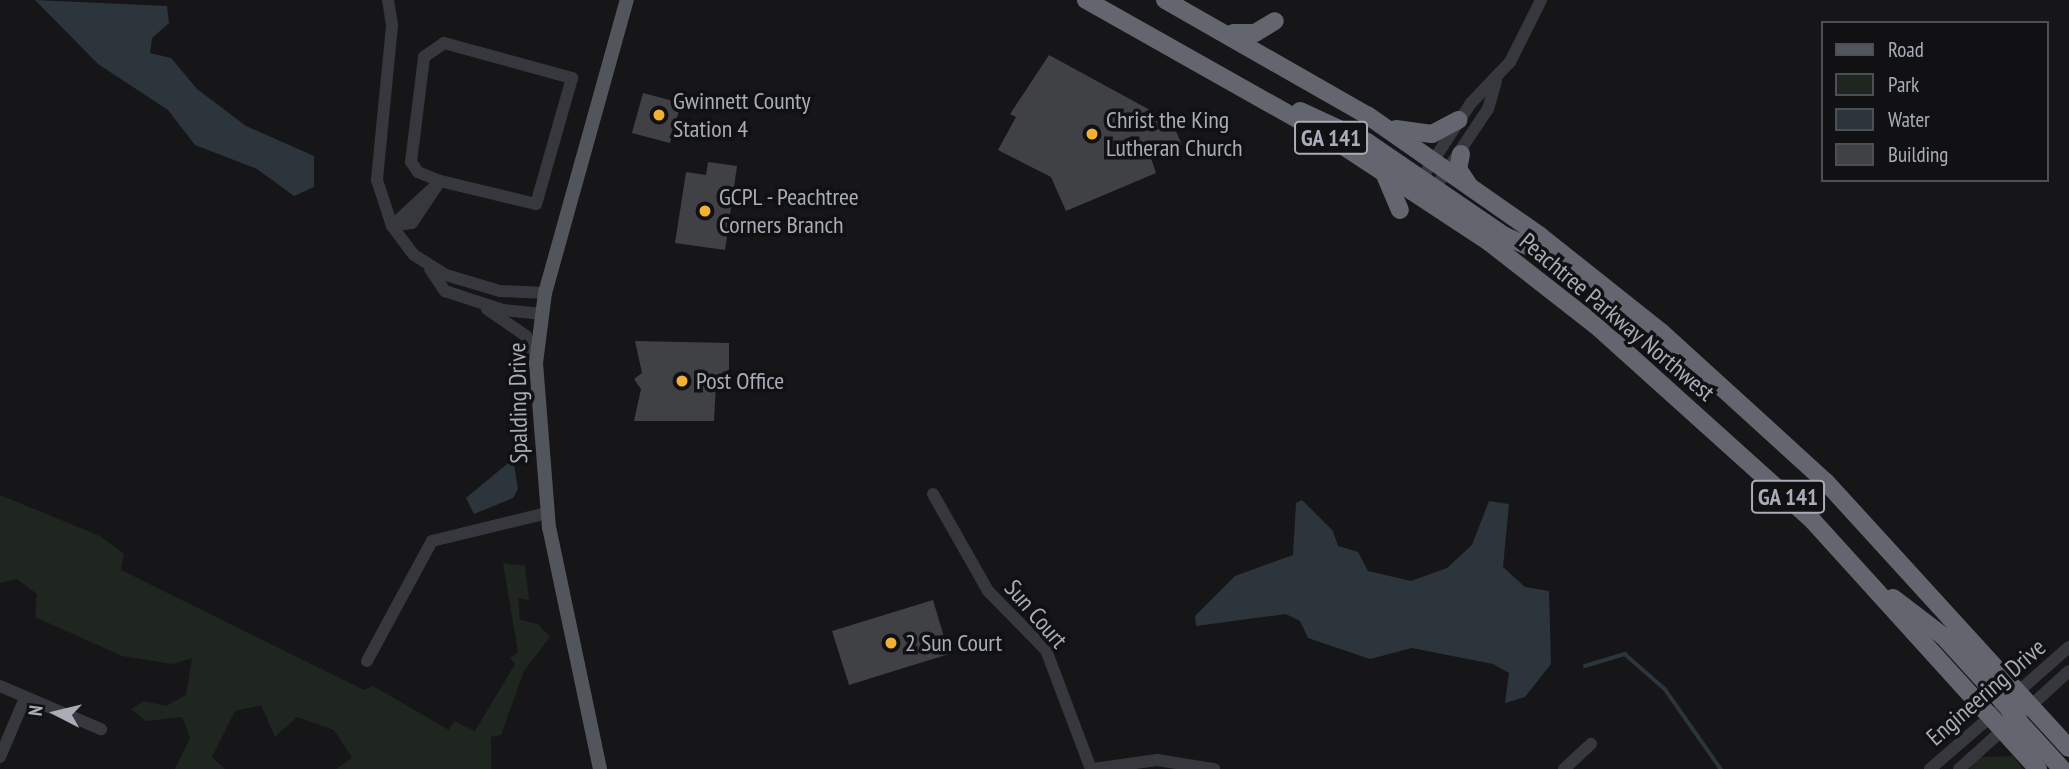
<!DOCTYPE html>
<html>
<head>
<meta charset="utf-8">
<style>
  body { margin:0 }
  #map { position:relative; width:2069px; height:769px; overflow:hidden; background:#161618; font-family:"PT Sans Narrow",sans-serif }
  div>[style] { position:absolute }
  .green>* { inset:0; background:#1e261f }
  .water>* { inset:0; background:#2c353c }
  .stream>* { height:3.5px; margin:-1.75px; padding:0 1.75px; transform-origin:1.75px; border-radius:1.75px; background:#2c353c }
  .building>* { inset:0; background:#404145 }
  .minor>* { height:12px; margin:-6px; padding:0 6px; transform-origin:6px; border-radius:6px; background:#37383d }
  .major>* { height:14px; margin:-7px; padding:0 7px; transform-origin:7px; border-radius:7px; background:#53555c }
  .highway>* { height:18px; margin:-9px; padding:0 9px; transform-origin:9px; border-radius:9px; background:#63666e }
  .dots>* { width:19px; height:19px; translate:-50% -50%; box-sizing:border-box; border:4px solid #111113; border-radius:50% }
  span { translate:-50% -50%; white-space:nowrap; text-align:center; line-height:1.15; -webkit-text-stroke:7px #111113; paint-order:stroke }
  .shield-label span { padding:2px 5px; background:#111113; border:2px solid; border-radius:5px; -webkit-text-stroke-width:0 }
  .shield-label { font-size:23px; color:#a8adb8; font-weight:700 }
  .poi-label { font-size:24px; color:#a8adb8 }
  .left { translate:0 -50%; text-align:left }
  .street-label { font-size:24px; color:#a8adb8 }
  .legend { position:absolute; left:1821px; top:21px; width:228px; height:161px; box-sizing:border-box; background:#111113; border:2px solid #4d4f55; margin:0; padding:9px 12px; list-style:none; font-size:21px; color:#a8adb8 }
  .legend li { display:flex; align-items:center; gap:14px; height:35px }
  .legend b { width:35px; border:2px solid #4d4f55 }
  .north { position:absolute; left:21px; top:678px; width:70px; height:70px; -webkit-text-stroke:5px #111113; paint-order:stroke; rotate:277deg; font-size:19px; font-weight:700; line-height:28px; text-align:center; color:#a8adb8 }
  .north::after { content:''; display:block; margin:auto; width:24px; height:32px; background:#a8adb8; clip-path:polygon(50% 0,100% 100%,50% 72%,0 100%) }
</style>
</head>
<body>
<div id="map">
  <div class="green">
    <i style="clip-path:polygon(0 495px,100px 536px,124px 554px,121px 570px,364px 690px,373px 686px,449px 730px,454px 721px,475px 731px,515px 664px,510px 658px,518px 652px,503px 563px,525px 566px,529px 600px,518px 598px,520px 620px,538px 624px,550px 637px,524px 671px,501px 735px,491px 737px,491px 769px,336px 769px,352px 758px,334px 730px,297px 717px,275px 737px,261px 705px,235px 711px,212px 757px,225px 769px,175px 769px,190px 738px,182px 717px,146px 721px,131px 709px,144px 701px,166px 706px,186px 695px,192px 658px,173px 664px,122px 656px,35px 617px,37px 594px,17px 579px,0 583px)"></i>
    <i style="clip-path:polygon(2013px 756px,2023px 769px,1969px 769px,1978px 757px)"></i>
  </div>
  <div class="water">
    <i style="clip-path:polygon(35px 0,167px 6px,169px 23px,152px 38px,150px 53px,171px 58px,197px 89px,246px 126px,314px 156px,314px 187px,294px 196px,257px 169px,195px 145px,168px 110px,98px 64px)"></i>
    <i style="clip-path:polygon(513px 459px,518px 489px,513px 498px,474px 514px,466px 498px)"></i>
    <i style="clip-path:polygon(1302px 500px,1333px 531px,1338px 546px,1358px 552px,1368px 571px,1411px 581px,1447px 568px,1472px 545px,1489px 501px,1509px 504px,1503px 567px,1525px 587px,1549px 591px,1551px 664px,1525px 697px,1505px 703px,1509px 673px,1493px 664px,1412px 648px,1370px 659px,1308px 638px,1300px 621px,1286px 614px,1196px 626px,1195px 616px,1235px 576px,1293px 555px,1296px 503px)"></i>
  </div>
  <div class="stream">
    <i style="left:1585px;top:666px;width:42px;rotate:-16.7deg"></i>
    <i style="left:1625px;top:654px;width:53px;rotate:41.2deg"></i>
    <i style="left:1665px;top:689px;width:98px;rotate:55deg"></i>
  </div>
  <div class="building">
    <i style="clip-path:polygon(1049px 55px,1172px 122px,1182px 145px,1151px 158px,1156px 173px,1066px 211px,1051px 177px,998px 150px,1016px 117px,1010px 114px)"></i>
    <i style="clip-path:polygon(643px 93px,681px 103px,670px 143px,632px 133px)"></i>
    <i style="clip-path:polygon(708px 162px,737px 166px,725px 250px,675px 243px,686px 172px,706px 175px)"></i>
    <i style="clip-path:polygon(635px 341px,729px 343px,729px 383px,716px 383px,714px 421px,634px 421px,641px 389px,634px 379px,642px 373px)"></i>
    <i style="clip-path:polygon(933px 600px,949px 654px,849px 685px,832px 631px)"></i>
  </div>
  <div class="minor">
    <i style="left:388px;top:0;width:26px;rotate:81deg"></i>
    <i style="left:392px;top:26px;width:155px;rotate:95.6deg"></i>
    <i style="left:377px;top:180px;width:48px;rotate:71.9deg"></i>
    <i style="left:392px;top:226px;width:36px;rotate:53deg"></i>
    <i style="left:414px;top:255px;width:38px;rotate:32deg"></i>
    <i style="left:446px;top:275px;width:56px;rotate:16.5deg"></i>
    <i style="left:500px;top:291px;width:45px;rotate:2.5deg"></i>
    <i style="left:444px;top:43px;width:133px;rotate:15.3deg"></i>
    <i style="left:572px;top:78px;width:131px;rotate:105.9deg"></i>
    <i style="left:536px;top:204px;width:99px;rotate:-166.5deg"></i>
    <i style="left:440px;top:181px;width:24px;rotate:-158deg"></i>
    <i style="left:418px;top:172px;width:12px;rotate:-125deg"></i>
    <i style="left:411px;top:162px;width:106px;rotate:-82.9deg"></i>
    <i style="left:424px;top:57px;width:24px;rotate:-35deg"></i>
    <i style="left:1418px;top:184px;width:97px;rotate:-56.8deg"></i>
    <i style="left:1471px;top:103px;width:57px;rotate:-46.4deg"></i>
    <i style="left:1510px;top:62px;width:69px;rotate:-63.4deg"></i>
    <i style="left:1431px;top:194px;width:102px;rotate:-56.2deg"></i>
    <i style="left:1488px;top:109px;width:29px;rotate:-74deg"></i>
    <i style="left:392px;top:226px;width:20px;rotate:-9deg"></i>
    <i style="left:412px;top:223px;width:50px;rotate:-56.3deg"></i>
    <i style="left:392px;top:226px;width:59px;rotate:-42.9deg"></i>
    <i style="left:430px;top:269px;width:27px;rotate:56deg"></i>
    <i style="left:445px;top:291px;width:61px;rotate:18.1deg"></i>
    <i style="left:503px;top:310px;width:39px;rotate:6deg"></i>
    <i style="left:487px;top:309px;width:47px;rotate:34.7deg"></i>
    <i style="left:526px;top:336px;width:28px;rotate:69deg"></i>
    <i style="left:933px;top:494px;width:112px;rotate:60.4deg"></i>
    <i style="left:988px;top:591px;width:83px;rotate:45.5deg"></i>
    <i style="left:1046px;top:650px;width:127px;rotate:69.3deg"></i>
    <i style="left:367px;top:661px;width:136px;rotate:-61.6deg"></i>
    <i style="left:432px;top:541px;width:118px;rotate:-13.7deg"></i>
    <i style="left:0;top:686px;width:110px;rotate:23.1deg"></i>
    <i style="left:2012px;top:697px;width:76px;rotate:-41.3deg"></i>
    <i style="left:2025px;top:711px;width:59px;rotate:-42.3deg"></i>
    <i style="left:0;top:757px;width:64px;rotate:-67deg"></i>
    <i style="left:1093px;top:769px;width:65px;rotate:-8deg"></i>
    <i style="left:1157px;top:760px;width:58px;rotate:9deg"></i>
    <i style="left:1564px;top:769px;width:37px;rotate:-43deg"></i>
    <i style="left:1930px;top:769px;width:87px;rotate:-40.8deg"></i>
    <i style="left:1959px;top:769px;width:66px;rotate:-41.9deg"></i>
  </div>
  <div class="major">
    <i style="left:600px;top:769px;width:246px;rotate:-101.9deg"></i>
    <i style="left:549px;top:528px;width:166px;rotate:-94.5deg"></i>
    <i style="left:536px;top:363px;width:71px;rotate:-82.7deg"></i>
    <i style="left:545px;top:293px;width:304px;rotate:-74.4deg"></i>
  </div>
  <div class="highway">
    <i style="left:1086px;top:0;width:285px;rotate:29.4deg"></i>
    <i style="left:1334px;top:140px;width:186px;rotate:33.3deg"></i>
    <i style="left:1489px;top:242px;width:140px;rotate:38deg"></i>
    <i style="left:1599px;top:328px;width:288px;rotate:42deg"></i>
    <i style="left:1813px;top:521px;width:335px;rotate:47.8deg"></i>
    <i style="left:1165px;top:0;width:232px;rotate:29.7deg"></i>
    <i style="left:1367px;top:115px;width:210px;rotate:34.9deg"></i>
    <i style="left:1539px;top:235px;width:156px;rotate:38.5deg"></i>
    <i style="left:1661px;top:332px;width:223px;rotate:42.3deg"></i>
    <i style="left:1826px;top:482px;width:360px;rotate:47.6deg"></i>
    <i style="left:1233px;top:33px;width:22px"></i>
    <i style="left:1255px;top:33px;width:23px;rotate:-31deg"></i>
    <i style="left:1300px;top:111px;width:74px;rotate:24.8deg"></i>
    <i style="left:1367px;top:142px;width:167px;rotate:34.3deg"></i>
    <i style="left:1505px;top:236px;width:67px;rotate:23.9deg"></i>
    <i style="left:1396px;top:129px;width:36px;rotate:8deg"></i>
    <i style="left:1432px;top:134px;width:30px;rotate:-28deg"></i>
    <i style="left:1461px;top:154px;width:15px;rotate:101deg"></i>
    <i style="left:1458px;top:169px;width:18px;rotate:56deg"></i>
    <i style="left:1385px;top:175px;width:38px;rotate:67deg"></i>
    <i style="left:1893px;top:598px;width:63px;rotate:37.2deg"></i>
    <i style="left:1943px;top:636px;width:111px;rotate:47.6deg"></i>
    <i style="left:2010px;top:712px;width:77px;rotate:47.6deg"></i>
  </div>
  <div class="dots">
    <i style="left:659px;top:115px;background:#f2b134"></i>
    <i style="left:1092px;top:134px;background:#f2b134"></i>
    <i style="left:705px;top:211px;background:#f2b134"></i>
    <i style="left:682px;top:381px;background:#f2b134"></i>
    <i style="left:891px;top:643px;background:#f2b134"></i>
  </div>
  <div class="shield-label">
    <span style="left:1331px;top:138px">GA 141</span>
    <span style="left:1788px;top:497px">GA 141</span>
  </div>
  <div class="poi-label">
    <span class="left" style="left:673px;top:115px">Gwinnett County<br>Station 4</span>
    <span class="left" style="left:1106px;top:134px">Christ the King<br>Lutheran Church</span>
    <span class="left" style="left:719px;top:211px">GCPL - Peachtree<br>Corners Branch</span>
    <span class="left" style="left:696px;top:381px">Post Office</span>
    <span class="left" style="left:905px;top:643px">2 Sun Court</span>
  </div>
  <div class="street-label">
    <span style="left:1617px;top:317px;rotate:40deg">Peachtree Parkway Northwest</span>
    <span style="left:518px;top:403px;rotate:-91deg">Spalding Drive</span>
    <span style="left:1036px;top:614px;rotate:49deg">Sun Court</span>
    <span style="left:1986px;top:692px;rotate:-41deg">Engineering Drive</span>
  </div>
  <ul class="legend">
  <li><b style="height:9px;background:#53555c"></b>Road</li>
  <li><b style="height:19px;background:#1e261f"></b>Park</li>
  <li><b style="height:19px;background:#2c353c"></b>Water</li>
  <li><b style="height:19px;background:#404145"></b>Building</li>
  </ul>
  <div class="north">N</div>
</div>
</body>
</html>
